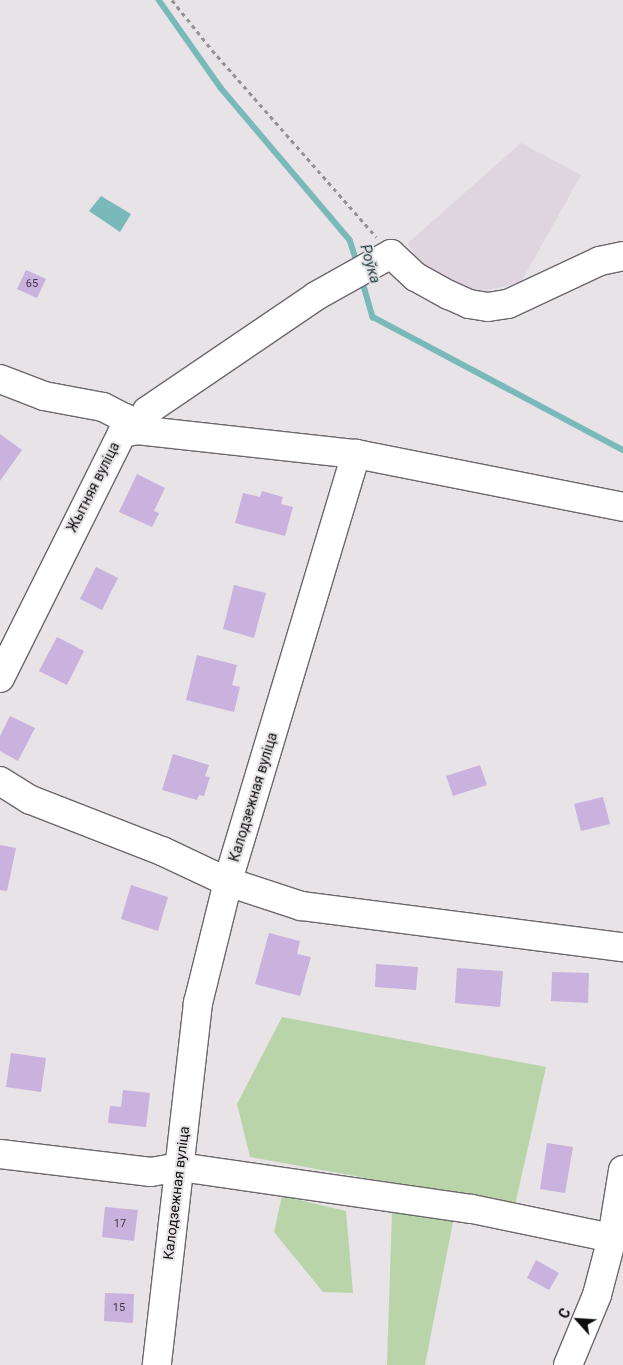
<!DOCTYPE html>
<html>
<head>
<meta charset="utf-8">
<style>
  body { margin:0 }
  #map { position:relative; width:623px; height:1365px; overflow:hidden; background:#e7e3e7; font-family:Roboto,sans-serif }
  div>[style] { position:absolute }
  .built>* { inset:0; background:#dfd5df }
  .green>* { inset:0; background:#bad4aa }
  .water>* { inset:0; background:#7ab9ba }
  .stream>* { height:5.5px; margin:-2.75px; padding:0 2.75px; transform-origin:2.75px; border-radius:2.75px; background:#7ab9ba }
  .building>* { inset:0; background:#c9b2dd }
  .path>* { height:3px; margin-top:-1.5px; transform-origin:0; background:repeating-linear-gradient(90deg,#949194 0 4px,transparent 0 8px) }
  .roads { filter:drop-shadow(1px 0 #6b676b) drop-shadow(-1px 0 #6b676b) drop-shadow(0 1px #6b676b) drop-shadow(0 -1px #6b676b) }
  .minor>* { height:28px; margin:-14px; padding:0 14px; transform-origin:14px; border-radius:14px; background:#fff }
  span { translate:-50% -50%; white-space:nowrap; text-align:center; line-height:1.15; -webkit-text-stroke:4px #e7e3e7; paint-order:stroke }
  .number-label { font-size:11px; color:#3c3641 }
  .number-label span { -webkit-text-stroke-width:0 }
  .street-label { font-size:14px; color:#0d0c0d }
  .water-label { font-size:15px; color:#1a3a3b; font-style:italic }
  .north { position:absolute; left:553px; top:1295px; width:50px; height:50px; -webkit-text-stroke:4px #e7e3e7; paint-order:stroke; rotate:296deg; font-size:14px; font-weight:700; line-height:20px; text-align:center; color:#0d0c0d }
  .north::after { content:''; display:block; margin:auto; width:18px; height:22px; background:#0d0c0d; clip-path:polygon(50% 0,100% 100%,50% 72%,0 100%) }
</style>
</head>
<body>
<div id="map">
  <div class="built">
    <i style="clip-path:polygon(521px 143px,581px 175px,521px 282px,477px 293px,422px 268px,408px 243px)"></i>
  </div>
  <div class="green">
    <i style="clip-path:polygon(282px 1017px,546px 1067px,515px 1205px,250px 1157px,237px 1104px)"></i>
    <i style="clip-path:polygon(282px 1196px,346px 1211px,353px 1293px,323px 1292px,274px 1232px)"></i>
    <i style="clip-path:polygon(392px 1212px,454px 1217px,425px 1365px,387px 1365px)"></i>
  </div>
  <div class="water">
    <i style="clip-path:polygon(101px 196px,131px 214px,120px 232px,89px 211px)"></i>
  </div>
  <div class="stream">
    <i style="left:159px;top:0;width:108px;rotate:54.8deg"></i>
    <i style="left:221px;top:88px;width:199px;rotate:49.7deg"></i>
    <i style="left:350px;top:240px;width:26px;rotate:72deg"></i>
    <i style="left:362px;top:279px;width:40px;rotate:74deg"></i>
    <i style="left:373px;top:317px;width:283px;rotate:28deg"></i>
  </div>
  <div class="building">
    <i style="clip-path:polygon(26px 270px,46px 279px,37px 298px,17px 289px)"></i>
    <i style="clip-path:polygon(0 434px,22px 450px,0 481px)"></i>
    <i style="clip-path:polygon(137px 474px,165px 488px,154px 511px,159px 513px,152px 527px,119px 512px)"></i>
    <i style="clip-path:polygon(262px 491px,283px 497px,281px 504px,293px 507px,285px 536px,235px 523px,243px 493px,260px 497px)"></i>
    <i style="clip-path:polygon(96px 567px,118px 578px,102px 610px,80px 599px)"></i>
    <i style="clip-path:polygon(234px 585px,266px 593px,254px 638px,223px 629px)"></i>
    <i style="clip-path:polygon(57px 637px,84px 651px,67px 685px,39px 671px)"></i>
    <i style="clip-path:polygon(197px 655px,237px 665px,232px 685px,240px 687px,234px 712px,186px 700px)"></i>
    <i style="clip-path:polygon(10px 716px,35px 728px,18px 761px,0 751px,0 736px)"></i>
    <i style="clip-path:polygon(173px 754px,209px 765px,205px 776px,210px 777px,204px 796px,199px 795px,197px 800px,162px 790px)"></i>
    <i style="clip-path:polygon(480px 765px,487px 785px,453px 796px,446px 776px)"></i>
    <i style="clip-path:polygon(603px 797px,610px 824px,581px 831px,574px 804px)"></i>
    <i style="clip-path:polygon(0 845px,16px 848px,7px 891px,0 890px)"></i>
    <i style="clip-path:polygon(131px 885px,168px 897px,158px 931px,121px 919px)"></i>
    <i style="clip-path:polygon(269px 933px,300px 941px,297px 954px,311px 957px,300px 996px,255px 984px)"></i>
    <i style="clip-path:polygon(376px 964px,418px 967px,416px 990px,375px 987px)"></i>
    <i style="clip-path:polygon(457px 968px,503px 971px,500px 1007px,455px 1003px)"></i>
    <i style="clip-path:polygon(552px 972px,589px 973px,588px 1003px,551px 1001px)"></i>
    <i style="clip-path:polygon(11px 1053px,46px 1058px,41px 1092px,6px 1087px)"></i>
    <i style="clip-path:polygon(123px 1090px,150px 1093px,146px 1127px,108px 1123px,110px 1106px,121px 1107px)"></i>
    <i style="clip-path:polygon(547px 1143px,573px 1147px,565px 1193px,540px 1189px)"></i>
    <i style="clip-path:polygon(105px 1207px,138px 1210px,134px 1241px,102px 1237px)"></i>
    <i style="clip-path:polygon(536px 1260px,559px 1273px,549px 1290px,527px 1278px)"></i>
    <i style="clip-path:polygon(105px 1293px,134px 1294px,133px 1323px,104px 1321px)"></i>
  </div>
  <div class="path">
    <i style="left:172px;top:0;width:64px;rotate:51.3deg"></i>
    <i style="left:212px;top:50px;width:249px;rotate:48.7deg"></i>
  </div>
  <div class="roads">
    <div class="minor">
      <i style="left:0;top:379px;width:47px;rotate:21.1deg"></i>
      <i style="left:44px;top:396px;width:60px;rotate:10.6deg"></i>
      <i style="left:103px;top:407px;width:25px;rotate:27deg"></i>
      <i style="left:125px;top:418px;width:17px;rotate:45deg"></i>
      <i style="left:137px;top:430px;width:220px;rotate:6.3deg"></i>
      <i style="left:356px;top:454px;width:447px;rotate:106.7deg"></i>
      <i style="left:228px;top:882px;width:125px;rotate:103.9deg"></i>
      <i style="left:198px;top:1003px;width:364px;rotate:96.5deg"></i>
      <i style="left:356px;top:454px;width:272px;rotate:11.2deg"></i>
      <i style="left:0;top:678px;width:274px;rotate:-63.5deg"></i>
      <i style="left:122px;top:433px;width:15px;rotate:-11deg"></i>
      <i style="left:137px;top:430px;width:21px;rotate:-62deg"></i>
      <i style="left:147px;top:411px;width:204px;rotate:-34.2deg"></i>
      <i style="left:316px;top:296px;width:86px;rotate:-29.2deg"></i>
      <i style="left:391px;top:254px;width:34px;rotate:43deg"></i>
      <i style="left:416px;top:277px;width:38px;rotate:29deg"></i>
      <i style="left:449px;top:295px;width:22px;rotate:24deg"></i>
      <i style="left:469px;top:304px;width:19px;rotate:9deg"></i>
      <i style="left:488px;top:307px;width:20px;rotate:-9deg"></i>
      <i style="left:508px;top:304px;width:102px;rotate:-25.1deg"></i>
      <i style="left:600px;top:261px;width:24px;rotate:-12deg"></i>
      <i style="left:0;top:781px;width:36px;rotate:32deg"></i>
      <i style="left:31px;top:800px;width:141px;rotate:21.3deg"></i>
      <i style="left:162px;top:851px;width:73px;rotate:25.2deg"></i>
      <i style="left:228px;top:882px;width:77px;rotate:18.2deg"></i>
      <i style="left:301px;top:906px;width:325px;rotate:7.3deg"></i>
      <i style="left:0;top:1154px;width:152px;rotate:6.8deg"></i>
      <i style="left:151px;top:1172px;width:29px;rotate:-10deg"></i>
      <i style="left:180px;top:1167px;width:295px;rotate:8.2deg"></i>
      <i style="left:472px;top:1209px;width:143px;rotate:11.7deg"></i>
      <i style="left:568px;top:1365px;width:76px;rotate:-67.5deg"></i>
      <i style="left:597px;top:1295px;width:59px;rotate:-75.3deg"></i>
      <i style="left:612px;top:1238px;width:69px;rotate:-80.8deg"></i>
    </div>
  </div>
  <div class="number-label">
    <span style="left:32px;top:284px">65</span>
    <span style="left:120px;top:1224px">17</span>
    <span style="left:119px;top:1308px">15</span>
  </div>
  <div class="street-label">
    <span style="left:93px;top:487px;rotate:-63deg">Жытняя вуліца</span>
    <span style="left:253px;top:797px;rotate:-73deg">Калодзежная вуліца</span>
    <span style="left:176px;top:1193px;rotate:-83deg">Калодзежная вуліца</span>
  </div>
  <div class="water-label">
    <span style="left:370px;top:264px;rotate:74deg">Роўка</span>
  </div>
  <div class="north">С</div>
</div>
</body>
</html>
